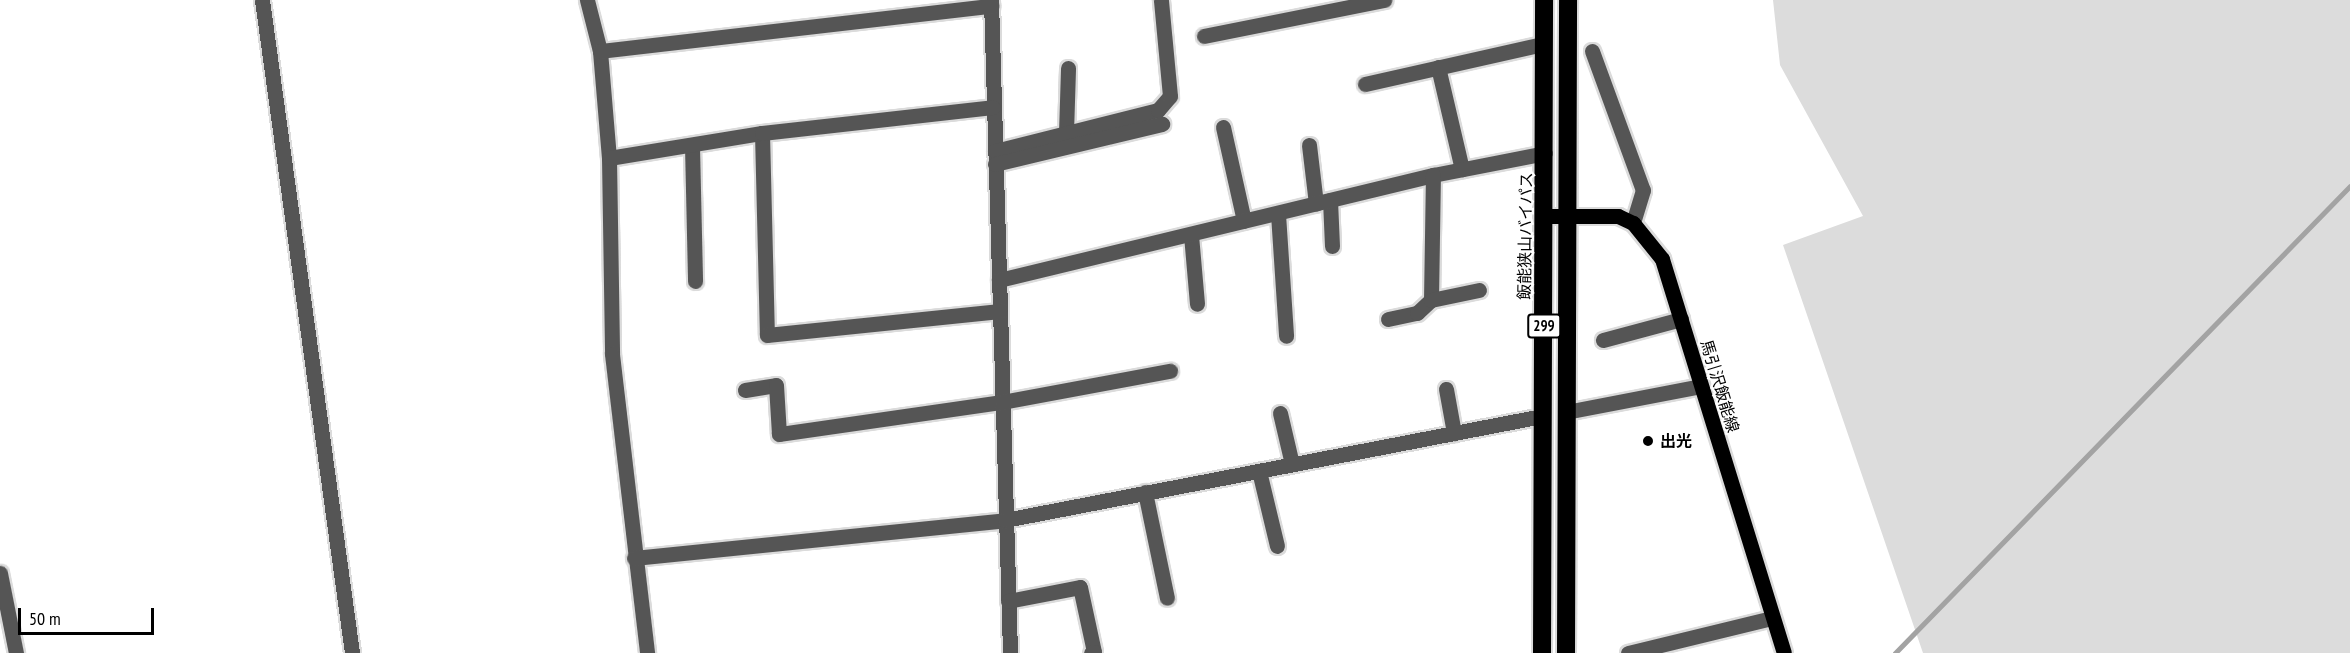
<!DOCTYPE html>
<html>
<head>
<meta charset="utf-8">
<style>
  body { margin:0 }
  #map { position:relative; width:2350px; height:653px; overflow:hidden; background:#fff; font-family:"PT Sans Narrow","Noto Sans JP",sans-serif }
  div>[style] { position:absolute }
  .green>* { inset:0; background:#dcdcdc }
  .stream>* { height:5px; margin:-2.5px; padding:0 2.5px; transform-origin:2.5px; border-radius:2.5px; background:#a3a3a3 }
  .roads { filter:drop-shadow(2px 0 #dbdbdb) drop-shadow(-2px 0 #dbdbdb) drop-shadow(0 2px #dbdbdb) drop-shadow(0 -2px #dbdbdb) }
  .minor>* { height:15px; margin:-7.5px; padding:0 7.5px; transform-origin:7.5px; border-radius:7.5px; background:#555 }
  .major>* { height:15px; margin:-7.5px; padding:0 7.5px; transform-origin:7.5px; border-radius:7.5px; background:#000 }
  .highway>* { height:18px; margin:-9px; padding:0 9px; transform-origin:9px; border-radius:9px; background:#000 }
  .dots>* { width:16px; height:16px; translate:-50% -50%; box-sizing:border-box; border:3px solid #fff; border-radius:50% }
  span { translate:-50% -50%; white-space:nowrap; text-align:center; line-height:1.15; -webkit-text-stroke:4.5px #fff; paint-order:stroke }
  .shield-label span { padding:2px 4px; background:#fff; border:2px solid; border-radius:4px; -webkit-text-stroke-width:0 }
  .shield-label { font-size:15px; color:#000; font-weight:700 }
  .street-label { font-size:16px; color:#000 }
  .poi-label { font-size:16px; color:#000; font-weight:700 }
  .left { translate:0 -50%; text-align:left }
  .scale { position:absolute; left:18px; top:608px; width:136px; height:27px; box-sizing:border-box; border:3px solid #000; border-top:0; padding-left:8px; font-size:18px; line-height:21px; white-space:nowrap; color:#000; -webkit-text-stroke:4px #fff; paint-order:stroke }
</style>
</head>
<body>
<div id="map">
  <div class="green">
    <i style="clip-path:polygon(1773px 0,2350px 0,2350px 653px,1923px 653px,1783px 245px,1863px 216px,1780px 65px)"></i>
  </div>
  <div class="stream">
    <i style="left:1895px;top:653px;width:652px;rotate:-45.75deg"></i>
  </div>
  <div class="roads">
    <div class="minor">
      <i style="left:262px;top:0;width:659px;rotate:82.15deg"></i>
      <i style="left:587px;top:0;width:53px;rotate:75.7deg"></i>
      <i style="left:600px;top:51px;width:107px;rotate:85.2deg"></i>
      <i style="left:609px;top:158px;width:196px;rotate:89.1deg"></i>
      <i style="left:612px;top:354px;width:301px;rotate:83.3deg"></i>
      <i style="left:991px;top:0;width:653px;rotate:88.33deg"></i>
      <i style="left:1204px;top:36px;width:184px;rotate:-11.3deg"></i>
      <i style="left:600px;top:51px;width:394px;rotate:-6.6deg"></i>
      <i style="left:1592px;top:51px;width:148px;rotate:69.9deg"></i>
      <i style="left:1643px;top:190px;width:34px;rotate:107deg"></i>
      <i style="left:1438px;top:67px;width:105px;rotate:76.8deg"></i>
      <i style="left:1365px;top:84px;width:182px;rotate:-12.7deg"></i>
      <i style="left:1223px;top:127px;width:96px;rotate:77.4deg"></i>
      <i style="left:762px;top:133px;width:202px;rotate:88.6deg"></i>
      <i style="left:767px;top:335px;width:234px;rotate:-5.9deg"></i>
      <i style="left:1066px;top:133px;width:65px;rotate:-88.2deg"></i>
      <i style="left:1309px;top:145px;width:59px;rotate:83.2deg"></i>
      <i style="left:692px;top:146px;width:135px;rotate:88.7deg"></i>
      <i style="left:995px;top:151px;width:168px;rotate:-14.1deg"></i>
      <i style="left:1158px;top:110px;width:18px;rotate:-49deg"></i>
      <i style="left:1170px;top:96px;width:96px;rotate:-95.4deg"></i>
      <i style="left:609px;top:158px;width:155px;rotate:-9.3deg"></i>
      <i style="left:762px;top:133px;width:232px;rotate:-6.4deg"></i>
      <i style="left:995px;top:164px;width:172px;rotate:-13.5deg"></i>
      <i style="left:1330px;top:200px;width:46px;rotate:87.5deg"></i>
      <i style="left:1278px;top:214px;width:122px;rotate:86.2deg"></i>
      <i style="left:1191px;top:235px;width:69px;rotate:85deg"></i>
      <i style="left:999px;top:280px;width:447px;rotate:-13.6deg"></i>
      <i style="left:1433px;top:175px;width:114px;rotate:-11.1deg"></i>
      <i style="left:1431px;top:300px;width:125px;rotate:-89.1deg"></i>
      <i style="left:1388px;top:319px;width:30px;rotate:-12deg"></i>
      <i style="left:1417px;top:313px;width:19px;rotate:-43deg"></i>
      <i style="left:1431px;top:300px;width:49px;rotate:-11.8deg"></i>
      <i style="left:1603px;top:340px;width:81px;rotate:-15.1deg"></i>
      <i style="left:1446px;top:389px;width:45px;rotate:79.7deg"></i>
      <i style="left:745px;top:390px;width:31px;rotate:-9deg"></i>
      <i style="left:776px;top:385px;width:49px;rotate:86.5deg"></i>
      <i style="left:779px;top:434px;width:225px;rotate:-8.2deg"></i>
      <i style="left:1002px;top:402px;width:171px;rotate:-10.5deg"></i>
      <i style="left:1566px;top:412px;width:137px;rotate:-10.9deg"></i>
      <i style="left:1280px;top:413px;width:52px;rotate:76.8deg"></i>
      <i style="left:1259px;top:471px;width:77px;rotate:76.5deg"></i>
      <i style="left:1145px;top:492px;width:108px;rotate:78.3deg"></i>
      <i style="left:634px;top:558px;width:373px;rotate:-5.8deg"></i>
      <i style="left:1005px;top:520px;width:547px;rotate:-10.96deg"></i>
      <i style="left:0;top:573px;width:82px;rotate:78.7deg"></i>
      <i style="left:1008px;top:601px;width:73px;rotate:-11deg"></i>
      <i style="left:1080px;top:587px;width:66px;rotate:77.8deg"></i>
      <i style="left:1094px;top:652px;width:3px;rotate:162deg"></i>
      <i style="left:1628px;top:653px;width:148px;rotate:-13.7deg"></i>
    </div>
    <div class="major">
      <i style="left:1545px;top:216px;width:73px"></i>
      <i style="left:1618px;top:216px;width:17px;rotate:25deg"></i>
      <i style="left:1633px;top:223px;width:46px;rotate:51.1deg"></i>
      <i style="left:1662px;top:259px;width:412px;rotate:72.8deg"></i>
    </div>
    <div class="highway">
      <i style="left:1542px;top:653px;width:653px;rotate:-89.82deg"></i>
      <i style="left:1566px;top:653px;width:653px;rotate:-89.82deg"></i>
    </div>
  </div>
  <div class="dots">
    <i style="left:1648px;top:441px;background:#000"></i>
  </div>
  <div class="shield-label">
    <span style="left:1544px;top:326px">299</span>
  </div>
  <div class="street-label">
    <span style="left:1525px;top:236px;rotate:-89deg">飯能狭山バイパス</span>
    <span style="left:1720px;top:386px;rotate:73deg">馬引沢飯能線</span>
  </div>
  <div class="poi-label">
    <span class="left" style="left:1660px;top:441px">出光</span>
  </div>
  <div class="scale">50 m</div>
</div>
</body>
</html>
